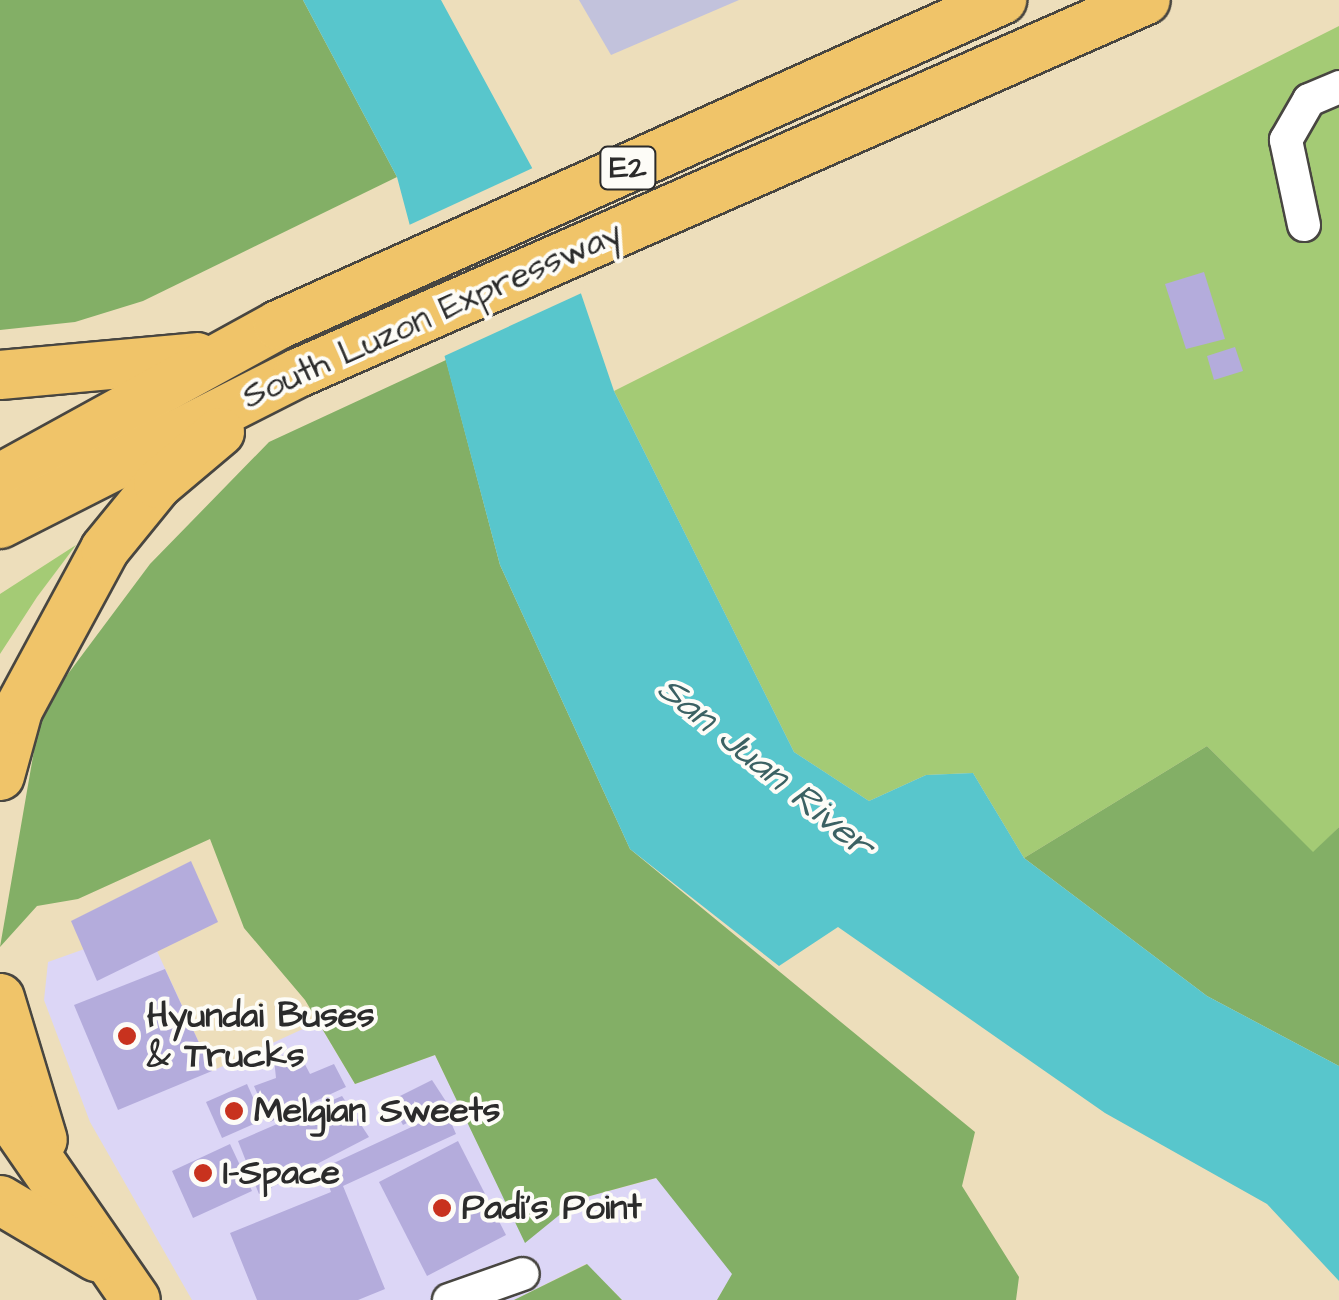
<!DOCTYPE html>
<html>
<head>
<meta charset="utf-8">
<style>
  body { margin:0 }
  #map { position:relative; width:1339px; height:1300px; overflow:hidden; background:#eddebb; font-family:"Architects Daughter",sans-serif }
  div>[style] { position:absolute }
  .built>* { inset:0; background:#dcd6f6 }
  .industrial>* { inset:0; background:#c2c2dc }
  .green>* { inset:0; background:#a4cb75 }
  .forest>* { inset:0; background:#83af66 }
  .water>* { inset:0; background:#58c6cc }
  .pier>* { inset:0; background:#eddebb }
  .building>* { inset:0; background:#b4acdc }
  .roads { filter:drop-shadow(2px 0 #484641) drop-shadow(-2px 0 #484641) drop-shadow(0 2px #484641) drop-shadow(0 -2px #484641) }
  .minor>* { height:32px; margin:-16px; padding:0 16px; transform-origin:16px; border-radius:16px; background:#fff }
  .highway>* { height:48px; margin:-24px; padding:0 24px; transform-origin:24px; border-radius:24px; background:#f0c469 }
  .dots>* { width:28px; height:28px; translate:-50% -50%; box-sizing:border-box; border:5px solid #fdfcf7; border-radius:50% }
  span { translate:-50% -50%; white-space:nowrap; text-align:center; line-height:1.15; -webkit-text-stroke:8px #fdfcf7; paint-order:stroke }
  .shield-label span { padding:2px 8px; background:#fdfcf7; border:2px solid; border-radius:8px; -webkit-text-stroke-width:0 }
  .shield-label { font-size:32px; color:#2b2b2b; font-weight:700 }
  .street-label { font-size:35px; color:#2b2b2b }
  .poi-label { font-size:35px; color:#2b2b2b; font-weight:700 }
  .left { translate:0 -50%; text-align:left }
  .water-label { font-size:38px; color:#3b6163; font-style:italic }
</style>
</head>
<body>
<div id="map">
  <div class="built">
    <i style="clip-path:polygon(146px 927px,212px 1071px,318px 1022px,355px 1084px,435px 1055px,525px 1242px,579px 1199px,657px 1178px,733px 1274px,717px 1300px,622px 1300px,586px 1264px,514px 1300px,192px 1300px,90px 1122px,44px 1000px,48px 962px)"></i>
  </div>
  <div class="industrial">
    <i style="clip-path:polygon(579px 0,739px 0,611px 55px)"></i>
  </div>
  <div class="green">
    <i style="clip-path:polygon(1339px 26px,1339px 827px,1313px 853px,1207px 746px,1024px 858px,973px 773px,926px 775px,869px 801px,794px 752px,614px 391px)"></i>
    <i style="clip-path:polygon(76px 545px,37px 597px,0 654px,0 594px)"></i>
  </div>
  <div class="forest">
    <i style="clip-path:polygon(0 0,303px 0,397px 177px,143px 301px,75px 322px,0 330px)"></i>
    <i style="clip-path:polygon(446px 360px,500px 565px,630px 849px,975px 1132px,962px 1186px,1019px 1277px,1016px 1300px,717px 1300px,732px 1274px,656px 1178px,579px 1199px,525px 1243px,435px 1055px,355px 1084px,305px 1000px,244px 928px,210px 839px,78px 899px,37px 906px,0 947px,41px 710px,150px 564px,269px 442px)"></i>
    <i style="clip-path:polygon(1207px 746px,1313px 852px,1339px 827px,1339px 1066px,1207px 996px,1024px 858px)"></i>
    <i style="clip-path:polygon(587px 1264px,622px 1300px,514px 1300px)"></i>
  </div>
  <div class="water">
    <i style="clip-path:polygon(303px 0,441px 0,549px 199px,614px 391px,794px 752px,869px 801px,926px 775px,973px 773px,1024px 858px,1207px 996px,1339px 1066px,1339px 1281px,1267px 1204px,1105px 1113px,838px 927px,779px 966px,630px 849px,500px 565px,397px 177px)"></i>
  </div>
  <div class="pier">
    <i style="clip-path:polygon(537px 166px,586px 291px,440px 358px,407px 226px)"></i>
  </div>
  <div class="building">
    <i style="clip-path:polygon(1204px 272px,1225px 339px,1186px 349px,1165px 284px)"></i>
    <i style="clip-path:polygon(1235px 347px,1243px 371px,1214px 380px,1207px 356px)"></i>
    <i style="clip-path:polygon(191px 861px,218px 922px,97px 981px,71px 921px)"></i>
    <i style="clip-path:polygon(165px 969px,212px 1071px,118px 1110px,74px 1005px)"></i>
    <i style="clip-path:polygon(297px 1049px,310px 1074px,334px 1064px,346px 1087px,270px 1122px,254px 1086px,276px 1078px,274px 1059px)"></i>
    <i style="clip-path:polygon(432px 1080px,447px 1103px,403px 1125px,390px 1101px)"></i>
    <i style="clip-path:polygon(247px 1084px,263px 1120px,222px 1138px,206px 1102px)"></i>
    <i style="clip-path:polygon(342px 1096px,369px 1137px,259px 1194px,238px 1141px)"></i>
    <i style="clip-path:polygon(446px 1111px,456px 1134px,343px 1186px,385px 1289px,358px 1300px,257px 1300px,230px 1233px,331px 1192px,323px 1168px)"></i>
    <i style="clip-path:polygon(458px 1141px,506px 1235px,427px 1276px,379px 1182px)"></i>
    <i style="clip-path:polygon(230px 1144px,252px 1191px,193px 1218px,172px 1171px)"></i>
  </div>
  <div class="roads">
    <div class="minor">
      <i style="left:1304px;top:225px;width:87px;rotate:-102deg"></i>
      <i style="left:1286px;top:140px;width:46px;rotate:-60.1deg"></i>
      <i style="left:1309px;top:100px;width:33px;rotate:-23deg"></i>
      <i style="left:449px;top:1300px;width:78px;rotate:-19.4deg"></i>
    </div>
    <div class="highway">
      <i style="left:0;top:375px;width:198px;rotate:-5.2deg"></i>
      <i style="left:0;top:478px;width:317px;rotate:-28.8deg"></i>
      <i style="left:278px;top:325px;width:794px;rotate:-24.18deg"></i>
      <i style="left:0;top:524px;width:334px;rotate:-26.9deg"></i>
      <i style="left:298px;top:373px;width:926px;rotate:-23.74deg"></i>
      <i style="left:0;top:776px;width:68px;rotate:-74.7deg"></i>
      <i style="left:18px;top:710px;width:183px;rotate:-61.6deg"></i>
      <i style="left:105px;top:549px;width:84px;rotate:-50.8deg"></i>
      <i style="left:158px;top:484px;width:81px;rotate:-40deg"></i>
      <i style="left:0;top:998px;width:148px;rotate:73.2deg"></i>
      <i style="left:0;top:1103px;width:239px;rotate:55.4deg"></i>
      <i style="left:0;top:1200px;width:112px;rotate:30.7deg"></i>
    </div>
  </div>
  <div class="dots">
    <i style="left:127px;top:1036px;background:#c8321e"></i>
    <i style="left:234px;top:1111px;background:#c8321e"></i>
    <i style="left:203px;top:1173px;background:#c8321e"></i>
    <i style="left:442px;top:1208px;background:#c8321e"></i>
  </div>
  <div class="shield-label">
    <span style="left:628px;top:168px">E2</span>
  </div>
  <div class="street-label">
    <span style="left:432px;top:315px;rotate:-24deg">South Luzon Expressway</span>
  </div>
  <div class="poi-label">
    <span class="left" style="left:147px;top:1036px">Hyundai Buses<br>&amp; Trucks</span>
    <span class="left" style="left:254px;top:1111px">Melgian Sweets</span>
    <span class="left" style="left:223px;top:1173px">I-Space</span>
    <span class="left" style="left:462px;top:1208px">Padi's Point</span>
  </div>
  <div class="water-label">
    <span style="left:765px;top:768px;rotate:39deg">San Juan River</span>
  </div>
</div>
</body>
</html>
